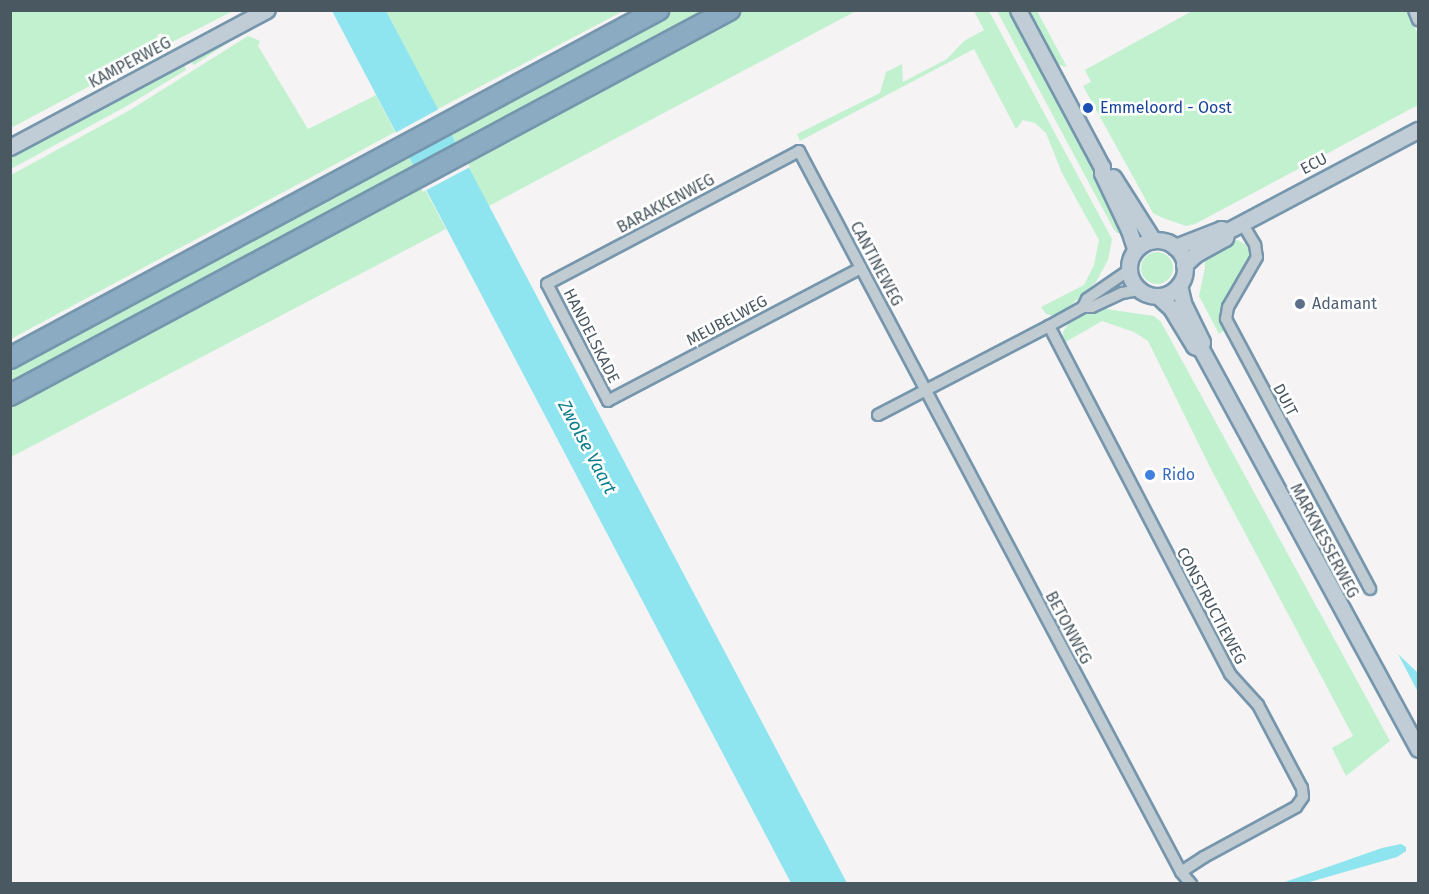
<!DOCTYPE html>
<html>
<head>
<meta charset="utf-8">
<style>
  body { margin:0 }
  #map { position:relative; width:1429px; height:894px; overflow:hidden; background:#f5f3f3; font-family:"Fira Sans",sans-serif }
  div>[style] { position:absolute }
  .green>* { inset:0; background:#c2f1d0 }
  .round { border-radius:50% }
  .water>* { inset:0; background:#8ee5ef }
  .pier>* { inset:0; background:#f5f3f3 }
  .roads { filter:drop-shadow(2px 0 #7596ad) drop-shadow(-2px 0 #7596ad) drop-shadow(0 2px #7596ad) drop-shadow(0 -2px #7596ad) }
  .street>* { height:10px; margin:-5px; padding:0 5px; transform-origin:5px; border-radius:5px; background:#c1cbd2 }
  .secondary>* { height:15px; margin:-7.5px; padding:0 7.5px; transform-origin:7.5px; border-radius:7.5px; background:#c0cdd6 }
  .secondary>.ring { margin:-7.5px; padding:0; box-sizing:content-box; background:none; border:15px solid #c0cdd6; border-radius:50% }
  .highway>* { height:20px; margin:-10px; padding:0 10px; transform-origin:10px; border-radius:10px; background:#8aabc1 }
  .dots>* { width:16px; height:16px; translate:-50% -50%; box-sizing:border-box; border:3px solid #fff; border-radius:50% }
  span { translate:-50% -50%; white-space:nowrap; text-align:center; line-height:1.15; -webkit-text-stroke:5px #fff; paint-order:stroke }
  .street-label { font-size:16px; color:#4a5861 }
  .transit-label { font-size:16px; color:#164399 }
  .left { translate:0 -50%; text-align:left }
  .service-label { font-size:16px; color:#4e5e75 }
  .shop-label { font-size:16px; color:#366cbe }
  .water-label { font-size:18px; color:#0b7e8b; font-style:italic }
  .frame { position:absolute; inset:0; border:12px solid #4a5861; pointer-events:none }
</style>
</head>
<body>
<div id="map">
  <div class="green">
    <i style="clip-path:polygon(11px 10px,233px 10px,233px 11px,172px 42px,166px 41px,161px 33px,157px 35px,161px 44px,159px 49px,11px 128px)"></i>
    <i style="clip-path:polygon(386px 11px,623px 11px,436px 110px)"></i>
    <i style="clip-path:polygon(673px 11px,706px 11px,454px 143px,445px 127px)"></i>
    <i style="clip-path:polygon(739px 11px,856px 11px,487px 207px,462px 158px)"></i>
    <i style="clip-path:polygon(974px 11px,989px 11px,1112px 239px,1108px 260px,1096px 282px,1069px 307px,1055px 316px,1046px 314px,1041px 307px,1084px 285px,1094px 265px,1099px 240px,1062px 173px,1046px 133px,1035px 123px,1023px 120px,1016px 129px,974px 49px,800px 141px,797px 134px,880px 93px,886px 72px,902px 64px,903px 82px,947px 59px,964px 41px,984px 30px)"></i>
    <i style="clip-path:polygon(997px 11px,1008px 11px,1092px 161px,1125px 229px,1121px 233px,1117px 233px,1113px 228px)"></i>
    <i style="clip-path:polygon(1025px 11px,1037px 11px,1067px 67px,1054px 64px)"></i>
    <i style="clip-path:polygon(1192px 11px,1406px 11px,1418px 34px,1418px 105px,1195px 224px,1186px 226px,1163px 218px,1153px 213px,1083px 86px,1091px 82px,1085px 70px)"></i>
    <i style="clip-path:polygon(234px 35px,237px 37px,194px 65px,190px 61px,189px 59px)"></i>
    <i style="clip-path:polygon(248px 36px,260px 41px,258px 46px,308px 129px,376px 95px,395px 132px,11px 339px,11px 175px,130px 110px)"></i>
    <i style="clip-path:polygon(183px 62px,186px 70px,125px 107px,11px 169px,11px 153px)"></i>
    <i style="clip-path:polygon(404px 149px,413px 165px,11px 384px,11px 361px)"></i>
    <i style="clip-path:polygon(420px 180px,446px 229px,11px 457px,11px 402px)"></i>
    <i style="clip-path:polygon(1238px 240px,1246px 245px,1249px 251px,1249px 262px,1221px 309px,1220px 321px,1225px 330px,1219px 334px,1199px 296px,1205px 268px,1204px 254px,1226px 242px)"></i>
    <i class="round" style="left:1141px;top:252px;width:32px;height:32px"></i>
    <i style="clip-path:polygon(1106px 309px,1154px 316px,1161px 322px,1390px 741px,1346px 776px,1332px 748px,1353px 736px,1211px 469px,1148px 341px,1134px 332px,1102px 321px,1064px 343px,1063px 332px,1068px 324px,1087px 313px)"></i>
  </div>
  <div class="water">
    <i style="clip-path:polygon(332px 11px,386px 11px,847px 883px,791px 883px)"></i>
    <i style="clip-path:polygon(1398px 654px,1418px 673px,1418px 692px)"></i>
    <i style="clip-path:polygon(1401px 844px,1406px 847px,1406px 851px,1397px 857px,1306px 883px,1282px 883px,1382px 848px)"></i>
  </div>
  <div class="pier">
    <i style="clip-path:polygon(439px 109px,451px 132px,405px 157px,393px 134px)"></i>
    <i style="clip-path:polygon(458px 144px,470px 167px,423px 192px,411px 169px)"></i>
  </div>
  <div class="roads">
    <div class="street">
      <i style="left:1414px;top:10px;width:11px;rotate:68deg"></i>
      <i style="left:1242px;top:223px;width:26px;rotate:59deg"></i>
      <i style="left:1255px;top:245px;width:12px;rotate:81deg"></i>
      <i style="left:1257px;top:257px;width:58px;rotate:120.1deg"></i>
      <i style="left:1228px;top:307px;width:12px;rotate:99deg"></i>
      <i style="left:1226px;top:319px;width:306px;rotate:61.9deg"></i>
      <i style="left:861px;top:268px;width:286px;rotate:152.3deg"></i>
      <i style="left:608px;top:401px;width:132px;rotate:-117.5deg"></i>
      <i style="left:547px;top:284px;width:285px;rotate:-27.8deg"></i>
      <i style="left:799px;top:151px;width:816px;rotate:62.08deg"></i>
      <i style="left:1181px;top:872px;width:16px;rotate:50deg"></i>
      <i style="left:1083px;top:307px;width:9px;rotate:-63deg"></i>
      <i style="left:1087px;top:299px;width:51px;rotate:-34.6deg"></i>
      <i style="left:1049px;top:326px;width:39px;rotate:-29deg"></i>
      <i style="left:1083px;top:307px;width:9px"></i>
      <i style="left:1092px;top:307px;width:33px;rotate:-25deg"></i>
      <i style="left:1122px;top:293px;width:17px;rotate:-10deg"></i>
      <i style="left:878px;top:415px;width:193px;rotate:-27.5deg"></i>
      <i style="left:1049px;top:326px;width:392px;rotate:62.5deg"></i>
      <i style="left:1230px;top:674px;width:42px;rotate:47.9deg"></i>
      <i style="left:1258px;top:705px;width:94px;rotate:62.1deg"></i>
      <i style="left:1302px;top:788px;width:9px;rotate:84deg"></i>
      <i style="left:1303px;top:797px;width:12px;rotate:125deg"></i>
      <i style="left:1296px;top:807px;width:105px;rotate:151.5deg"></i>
      <i style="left:1204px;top:857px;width:27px;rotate:147deg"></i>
    </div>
    <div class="secondary">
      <i style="left:1018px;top:10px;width:178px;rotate:61.9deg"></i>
      <i style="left:1102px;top:167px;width:6px;rotate:90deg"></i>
      <i style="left:1102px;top:173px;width:63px;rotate:64.7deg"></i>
      <i style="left:1129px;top:230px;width:20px;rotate:72deg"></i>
      <i style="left:10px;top:147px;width:291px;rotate:-28.1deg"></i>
      <i style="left:1113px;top:177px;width:75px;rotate:57.6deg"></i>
      <i class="ring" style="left:1129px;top:240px;width:41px;height:41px"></i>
      <i style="left:1175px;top:247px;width:49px;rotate:-21.4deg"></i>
      <i style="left:1221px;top:229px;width:6px;rotate:18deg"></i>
      <i style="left:1184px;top:265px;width:16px;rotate:-43deg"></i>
      <i style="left:1196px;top:254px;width:33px;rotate:-29deg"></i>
      <i style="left:1225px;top:238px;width:7px;rotate:-74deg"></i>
      <i style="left:1227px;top:231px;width:216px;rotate:-27.9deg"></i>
      <i style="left:1179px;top:285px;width:18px;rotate:77deg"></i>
      <i style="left:1183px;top:303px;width:43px;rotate:64deg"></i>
      <i style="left:1202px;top:342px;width:4px;rotate:104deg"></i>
      <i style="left:1158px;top:296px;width:18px;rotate:43deg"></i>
      <i style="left:1171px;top:308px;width:44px;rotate:58.8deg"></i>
      <i style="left:1194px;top:346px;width:8px;rotate:23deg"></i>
      <i style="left:1201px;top:349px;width:455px;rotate:61.5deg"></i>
    </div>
    <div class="highway">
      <i style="left:10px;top:358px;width:736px;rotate:-28.24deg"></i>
      <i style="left:10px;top:395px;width:816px;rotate:-28.17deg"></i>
    </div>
  </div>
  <div class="dots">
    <i style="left:1088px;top:108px;background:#1a4fb4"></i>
    <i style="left:1300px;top:304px;background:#5c6f8a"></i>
    <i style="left:1150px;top:475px;background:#3f7fe0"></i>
  </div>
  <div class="street-label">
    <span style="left:130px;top:63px;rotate:-28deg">KAMPERWEG</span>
    <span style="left:1314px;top:164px;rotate:-28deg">ECU</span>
    <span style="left:666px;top:204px;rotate:-28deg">BARAKKENWEG</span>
    <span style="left:876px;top:264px;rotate:62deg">CANTINEWEG</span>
    <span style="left:727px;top:321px;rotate:-28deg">MEUBELWEG</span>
    <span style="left:591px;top:336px;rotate:63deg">HANDELSKADE</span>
    <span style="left:1285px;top:400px;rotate:62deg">DUIT</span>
    <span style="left:1324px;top:541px;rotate:62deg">MARKNESSERWEG</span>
    <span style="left:1211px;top:606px;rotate:62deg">CONSTRUCTIEWEG</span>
    <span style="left:1068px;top:628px;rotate:62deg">BETONWEG</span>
  </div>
  <div class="transit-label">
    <span class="left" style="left:1100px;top:108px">Emmeloord - Oost</span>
  </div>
  <div class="service-label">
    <span class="left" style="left:1312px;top:304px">Adamant</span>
  </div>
  <div class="shop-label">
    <span class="left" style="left:1162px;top:475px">Rido</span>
  </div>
  <div class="water-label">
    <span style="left:587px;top:447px;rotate:62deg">Zwolse Vaart</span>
  </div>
  <div class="frame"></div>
</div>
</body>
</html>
